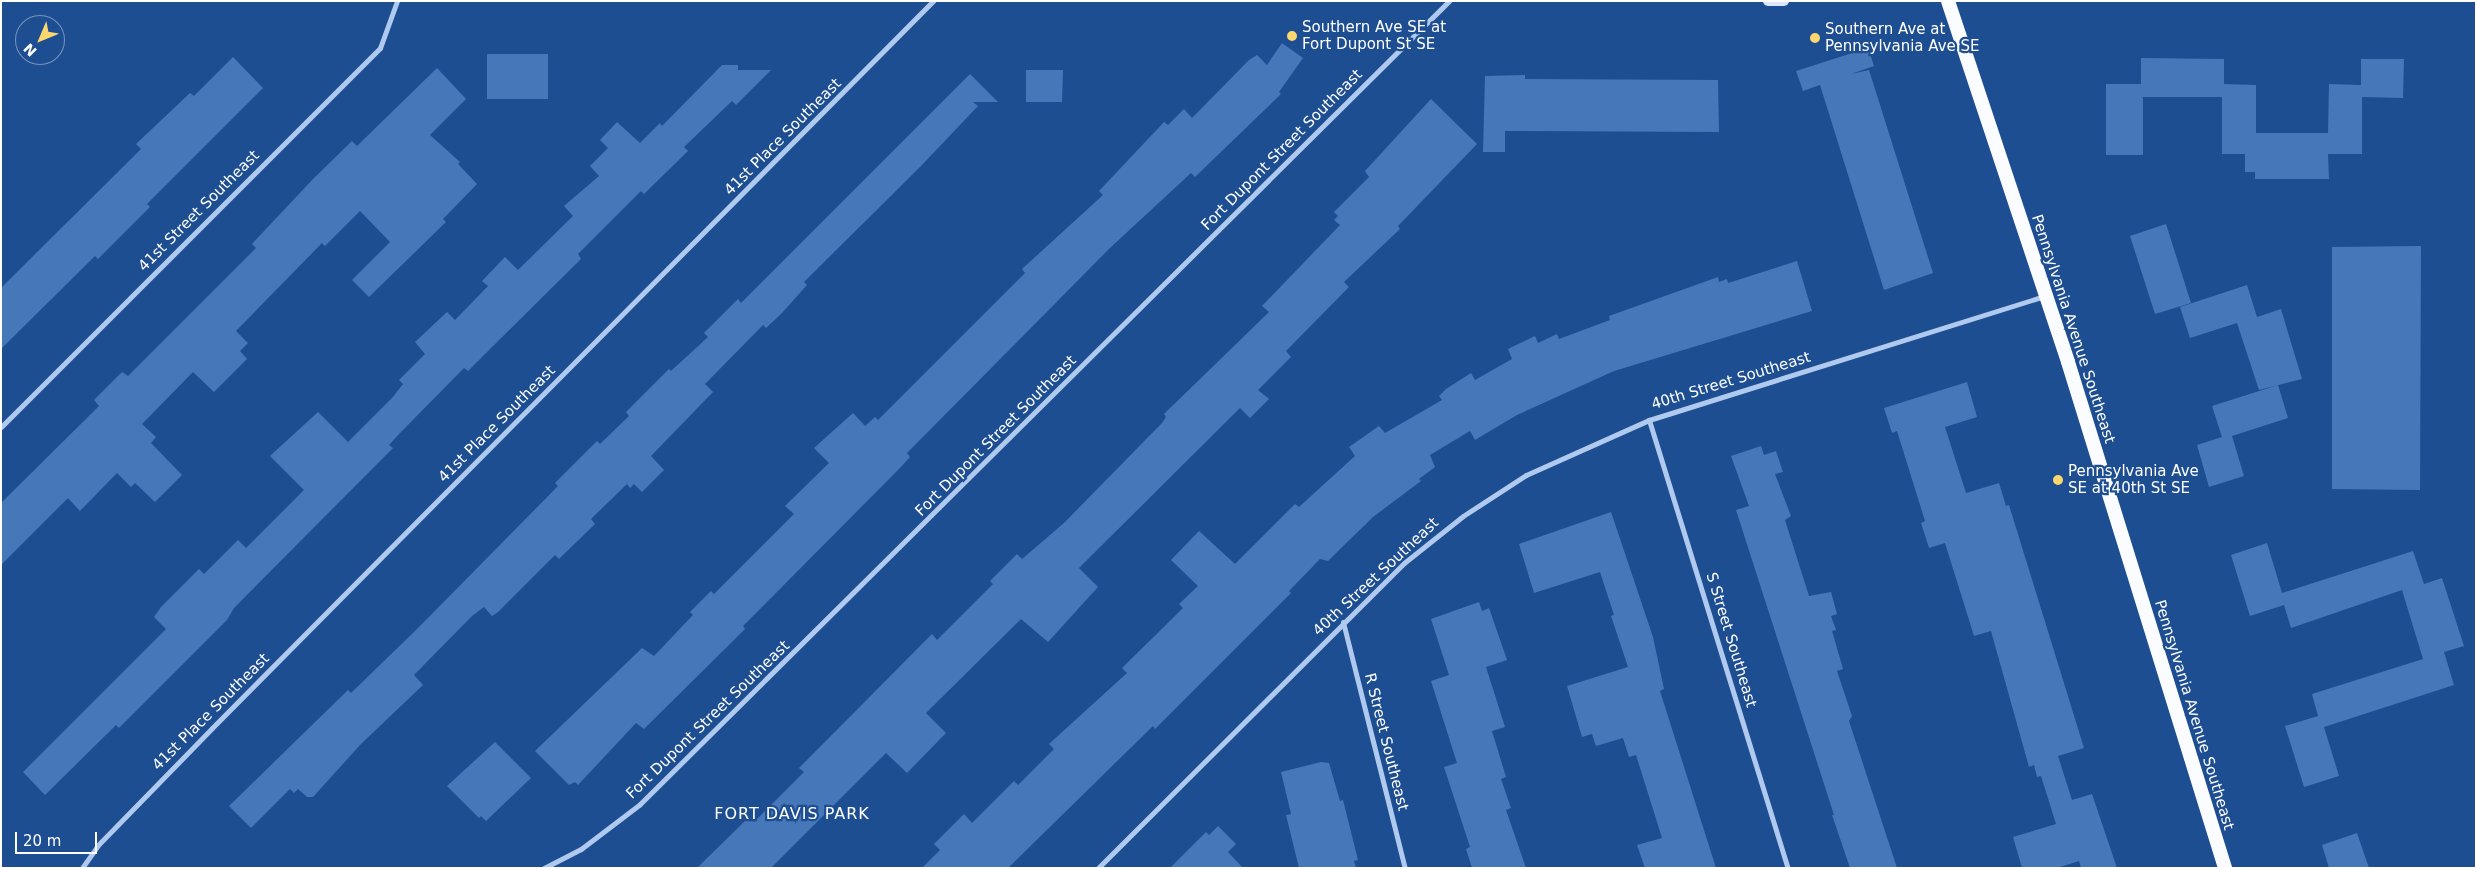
<!DOCTYPE html>
<html>
<head>
<meta charset="utf-8">
<style>
  body { margin:0 }
  #map { position:relative; width:2477px; height:869px; overflow:hidden; background:#1e4e92; font-family:"DejaVu Sans",sans-serif }
  div>[style] { position:absolute }
  .building>* { inset:0; background:#4677b9 }
  .minor>* { height:5px; margin:-2.5px; padding:0 2.5px; transform-origin:2.5px; border-radius:2.5px; background:#afcaee }
  .secondary>* { height:10px; margin:-5px; padding:0 5px; transform-origin:5px; border-radius:5px; background:#dce8fa }
  .trunk>* { height:14px; margin:-7px; padding:0 7px; transform-origin:7px; border-radius:7px; background:#fafcff }
  .dots>* { width:14px; height:14px; translate:-50% -50%; box-sizing:border-box; border:2px solid #1e4e92; border-radius:50% }
  span { translate:-50% -50%; white-space:nowrap; text-align:center; line-height:1.15; -webkit-text-stroke:4.5px #1e4e92; paint-order:stroke }
  .poi-label { font-size:15px; color:#fff }
  .left { translate:0 -50%; text-align:left }
  .street-label { font-size:15px; color:#fff }
  .neighbourhood-label { font-size:16px; color:#fff; letter-spacing:1px }
  .frame { position:absolute; inset:0; border:2px solid #fff; pointer-events:none }
  .north { position:absolute; left:15px; top:15px; width:50px; height:50px; box-sizing:border-box; background:#1e4e92; border:1px solid #7895be; border-radius:50%; rotate:225deg; font-size:14px; font-weight:700; line-height:20px; text-align:center; color:#fff }
  .north::after { content:''; display:block; margin:auto; width:18px; height:22px; background:#fdd76e; clip-path:polygon(50% 0,100% 100%,50% 72%,0 100%) }
  .scale { position:absolute; left:15px; top:832px; width:82px; height:22px; box-sizing:border-box; border:2px solid #fff; border-top:0; padding-left:6px; font-size:15px; line-height:18px; white-space:nowrap; color:#fff; -webkit-text-stroke:4px #1e4e92; paint-order:stroke }
</style>
</head>
<body>
<div id="map">
  <div class="building">
    <i style="clip-path:polygon(1282px 43px,1303px 58px,1279px 92px,1281px 94px,1195px 177px,1191px 173px,1110px 248px,907px 453px,910px 457px,898px 470px,746px 623px,743px 626px,745px 629px,644px 729px,636px 723px,578px 785px,575px 782px,569px 785px,535px 751px,642px 648px,654px 656px,693px 615px,690px 612px,711px 591px,714px 594px,794px 514px,785px 506px,829px 463px,814px 448px,853px 413px,865px 426px,875px 417px,878px 420px,1025px 273px,1022px 269px,1103px 195px,1099px 191px,1164px 122px,1168px 125px,1184px 109px,1192px 118px,1249px 60px,1257px 55px,1267px 65px)"></i>
    <i style="clip-path:polygon(1868px 48px,1874px 66px,1851px 74px,1869px 70px,1933px 273px,1884px 290px,1820px 85px,1803px 91px,1796px 71px)"></i>
    <i style="clip-path:polygon(487px 54px,548px 54px,548px 99px,487px 99px)"></i>
    <i style="clip-path:polygon(233px 57px,263px 88px,147px 204px,150px 207px,98px 259px,95px 256px,1px 349px,1px 288px,141px 149px,136px 144px,190px 93px,194px 96px)"></i>
    <i style="clip-path:polygon(2141px 58px,2224px 59px,2224px 84px,2256px 85px,2256px 133px,2328px 133px,2329px 84px,2361px 85px,2361px 59px,2404px 59px,2403px 98px,2362px 97px,2362px 154px,2328px 154px,2329px 179px,2255px 179px,2255px 172px,2245px 172px,2245px 154px,2222px 154px,2222px 97px,2143px 97px,2143px 155px,2106px 155px,2106px 84px,2141px 84px)"></i>
    <i style="clip-path:polygon(722px 65px,738px 65px,738px 70px,771px 70px,736px 105px,732px 101px,684px 147px,688px 151px,644px 194px,641px 191px,578px 254px,581px 259px,468px 371px,464px 368px,401px 432px,389px 445px,393px 448px,234px 608px,227px 620px,119px 728px,116px 725px,45px 795px,23px 772px,166px 629px,154px 617px,161px 607px,199px 569px,204px 574px,238px 540px,246px 548px,304px 490px,270px 456px,318px 412px,348px 442px,392px 398px,403px 384px,399px 380px,425px 354px,415px 342px,447px 312px,455px 320px,488px 286px,482px 281px,505px 257px,518px 270px,573px 216px,564px 206px,599px 176px,590px 166px,608px 148px,600px 140px,617px 122px,640px 143px,660px 123px,662px 126px)"></i>
    <i style="clip-path:polygon(437px 68px,466px 99px,430px 135px,460px 162px,458px 164px,477px 184px,443px 219px,446px 222px,369px 297px,352px 280px,390px 242px,360px 211px,325px 246px,322px 243px,236px 331px,248px 343px,240px 351px,247px 359px,214px 392px,193px 372px,142px 424px,156px 437px,151px 443px,182px 475px,155px 502px,135px 483px,131px 487px,117px 473px,80px 511px,68px 498px,1px 565px,1px 503px,99px 406px,94px 400px,122px 372px,128px 376px,256px 248px,252px 244px,313px 179px,352px 141px,357px 146px)"></i>
    <i style="clip-path:polygon(1026px 70px,1063px 70px,1062px 102px,1026px 102px)"></i>
    <i style="clip-path:polygon(970px 74px,998px 102px,973px 102px,978px 106px,921px 166px,804px 282px,807px 285px,782px 313px,766px 328px,763px 325px,705px 384px,713px 392px,651px 456px,664px 470px,642px 492px,634px 484px,630px 488px,627px 484px,591px 519px,595px 524px,559px 559px,555px 555px,498px 612px,492px 616px,484px 607px,472px 616px,414px 675px,423px 685px,361px 744px,313px 797px,307px 797px,298px 789px,294px 793px,290px 789px,251px 828px,229px 806px,348px 690px,351px 693px,416px 630px,558px 486px,555px 483px,597px 441px,600px 444px,629px 416px,626px 412px,669px 369px,671px 371px,708px 337px,704px 333px,738px 299px,741px 303px)"></i>
    <i style="clip-path:polygon(1525px 75px,1525px 79px,1718px 80px,1719px 132px,1505px 131px,1505px 152px,1483px 152px,1485px 76px)"></i>
    <i style="clip-path:polygon(1431px 99px,1477px 144px,1398px 226px,1400px 229px,1344px 282px,1349px 287px,1286px 351px,1291px 357px,1258px 390px,1269px 399px,1250px 418px,1240px 408px,1079px 568px,1098px 587px,1048px 642px,1021px 619px,926px 713px,946px 733px,907px 773px,886px 753px,771px 868px,697px 868px,749px 817px,754px 822px,804px 772px,799px 768px,932px 634px,937px 640px,993px 584px,990px 581px,1017px 554px,1022px 559px,1064px 523px,1162px 423px,1166px 417px,1164px 414px,1269px 312px,1262px 306px,1340px 225px,1334px 220px,1338px 216px,1334px 212px,1369px 177px,1365px 171px)"></i>
    <i style="clip-path:polygon(2166px 224px,2191px 303px,2155px 314px,2130px 236px)"></i>
    <i style="clip-path:polygon(2421px 246px,2420px 490px,2332px 489px,2332px 247px)"></i>
    <i style="clip-path:polygon(1797px 261px,1812px 311px,1614px 371px,1517px 415px,1475px 440px,1470px 431px,1430px 455px,1435px 467px,1419px 479px,1421px 481px,1373px 517px,1328px 561px,1320px 559px,1289px 591px,1291px 593px,1155px 729px,1153px 726px,1008px 868px,922px 868px,940px 850px,934px 844px,964px 814px,972px 823px,1014px 781px,1018px 785px,1054px 749px,1049px 744px,1127px 673px,1122px 668px,1183px 608px,1179px 604px,1198px 586px,1171px 560px,1199px 531px,1235px 564px,1295px 504px,1299px 507px,1355px 456px,1349px 447px,1379px 426px,1385px 433px,1442px 400px,1439px 396px,1446px 389px,1471px 373px,1475px 380px,1512px 359px,1508px 349px,1535px 336px,1538px 343px,1557px 334px,1559px 339px,1610px 320px,1609px 316px,1718px 277px,1719px 282px,1727px 279px,1728px 283px)"></i>
    <i style="clip-path:polygon(2247px 285px,2257px 317px,2281px 309px,2302px 379px,2259px 390px,2237px 323px,2190px 338px,2180px 307px)"></i>
    <i style="clip-path:polygon(1967px 382px,1977px 417px,1945px 427px,1966px 493px,1999px 483px,2006px 506px,2009px 505px,2084px 748px,2058px 756px,2072px 800px,2092px 794px,2117px 868px,2081px 868px,2079px 861px,2057px 868px,2022px 868px,2013px 837px,2056px 824px,2041px 776px,2037px 777px,2034px 765px,2029px 767px,1991px 631px,1974px 636px,1945px 543px,1929px 548px,1921px 523px,1925px 521px,1897px 431px,1892px 433px,1884px 408px)"></i>
    <i style="clip-path:polygon(2278px 385px,2288px 418px,2232px 436px,2244px 476px,2209px 487px,2197px 445px,2222px 437px,2212px 406px)"></i>
    <i style="clip-path:polygon(1761px 446px,1764px 455px,1776px 451px,1783px 472px,1775px 474px,1791px 516px,1785px 520px,1809px 596px,1831px 592px,1837px 614px,1831px 616px,1836px 630px,1832px 631px,1843px 669px,1837px 671px,1852px 716px,1849px 721px,1897px 868px,1850px 868px,1832px 815px,1834px 815px,1736px 510px,1749px 506px,1731px 456px)"></i>
    <i style="clip-path:polygon(1611px 512px,1653px 637px,1664px 689px,1660px 691px,1716px 868px,1645px 868px,1637px 845px,1662px 838px,1636px 755px,1629px 757px,1623px 738px,1596px 746px,1592px 734px,1582px 737px,1567px 686px,1628px 667px,1611px 616px,1614px 615px,1600px 572px,1534px 593px,1519px 544px)"></i>
    <i style="clip-path:polygon(2267px 543px,2282px 593px,2413px 551px,2424px 584px,2442px 578px,2464px 646px,2444px 652px,2454px 685px,2324px 727px,2339px 776px,2304px 787px,2285px 726px,2318px 716px,2312px 694px,2423px 659px,2402px 590px,2291px 628px,2284px 605px,2250px 616px,2231px 555px)"></i>
    <i style="clip-path:polygon(1479px 602px,1482px 611px,1489px 608px,1507px 660px,1486px 667px,1505px 727px,1492px 731px,1506px 777px,1501px 779px,1511px 808px,1506px 810px,1526px 868px,1472px 868px,1466px 849px,1470px 847px,1444px 767px,1457px 763px,1431px 681px,1449px 675px,1431px 619px)"></i>
    <i style="clip-path:polygon(495px 742px,531px 778px,486px 821px,481px 816px,479px 818px,447px 786px)"></i>
    <i style="clip-path:polygon(1321px 762px,1329px 763px,1340px 801px,1343px 800px,1358px 860px,1354px 861px,1356px 868px,1299px 868px,1286px 815px,1291px 814px,1281px 772px)"></i>
    <i style="clip-path:polygon(1218px 826px,1236px 844px,1228px 852px,1243px 868px,1170px 868px,1206px 832px,1209px 835px)"></i>
    <i style="clip-path:polygon(2357px 833px,2369px 868px,2329px 868px,2322px 845px)"></i>
  </div>
  <div class="minor">
    <i style="left:1649px;top:420px;width:469px;rotate:72.8deg"></i>
    <i style="left:1px;top:427px;width:536px;rotate:-45deg"></i>
    <i style="left:380px;top:48px;width:50px;rotate:-70.1deg"></i>
    <i style="left:1343px;top:622px;width:254px;rotate:75.9deg"></i>
    <i style="left:82px;top:868px;width:28px;rotate:-55deg"></i>
    <i style="left:98px;top:845px;width:163px;rotate:-45.7deg"></i>
    <i style="left:212px;top:728px;width:1024px;rotate:-45.24deg"></i>
    <i style="left:544px;top:868px;width:42px;rotate:-27.2deg"></i>
    <i style="left:581px;top:849px;width:74px;rotate:-37.3deg"></i>
    <i style="left:640px;top:804px;width:1140px;rotate:-44.79deg"></i>
    <i style="left:1098px;top:868px;width:432px;rotate:-44.9deg"></i>
    <i style="left:1404px;top:563px;width:75px;rotate:-38.5deg"></i>
    <i style="left:1463px;top:516px;width:75px;rotate:-33.1deg"></i>
    <i style="left:1526px;top:475px;width:135px;rotate:-24.1deg"></i>
    <i style="left:1649px;top:420px;width:414px;rotate:-17.4deg"></i>
  </div>
  <div class="secondary">
    <i style="left:1768px;top:1px;width:16px"></i>
  </div>
  <div class="trunk">
    <i style="left:1948px;top:1px;width:380px;rotate:71.6deg"></i>
    <i style="left:2068px;top:362px;width:530px;rotate:72.76deg"></i>
  </div>
  <div class="dots">
    <i style="left:1292px;top:36px;background:#fdd76e"></i>
    <i style="left:1815px;top:38px;background:#fdd76e"></i>
    <i style="left:2058px;top:480px;background:#fdd76e"></i>
  </div>
  <div class="poi-label">
    <span class="left" style="left:1302px;top:36px">Southern Ave SE at<br>Fort Dupont St SE</span>
    <span class="left" style="left:1825px;top:38px">Southern Ave at<br>Pennsylvania Ave SE</span>
    <span class="left" style="left:2068px;top:480px">Pennsylvania Ave<br>SE at 40th St SE</span>
  </div>
  <div class="street-label">
    <span style="left:783px;top:137px;rotate:-45deg">41st Place Southeast</span>
    <span style="left:1282px;top:150px;rotate:-45deg">Fort Dupont Street Southeast</span>
    <span style="left:199px;top:211px;rotate:-45deg">41st Street Southeast</span>
    <span style="left:2073px;top:329px;rotate:72deg">Pennsylvania Avenue Southeast</span>
    <span style="left:1731px;top:381px;rotate:-17deg">40th Street Southeast</span>
    <span style="left:497px;top:424px;rotate:-45deg">41st Place Southeast</span>
    <span style="left:996px;top:436px;rotate:-45deg">Fort Dupont Street Southeast</span>
    <span style="left:1376px;top:577px;rotate:-43deg">40th Street Southeast</span>
    <span style="left:1731px;top:640px;rotate:73deg">S Street Southeast</span>
    <span style="left:211px;top:712px;rotate:-45deg">41st Place Southeast</span>
    <span style="left:2194px;top:715px;rotate:73deg">Pennsylvania Avenue Southeast</span>
    <span style="left:708px;top:720px;rotate:-44deg">Fort Dupont Street Southeast</span>
    <span style="left:1386px;top:742px;rotate:76deg">R Street Southeast</span>
  </div>
  <div class="neighbourhood-label">
    <span style="left:792px;top:814px">FORT DAVIS PARK</span>
  </div>
  <div class="frame"></div>
  <div class="north">N</div>
  <div class="scale">20 m</div>
</div>
</body>
</html>
